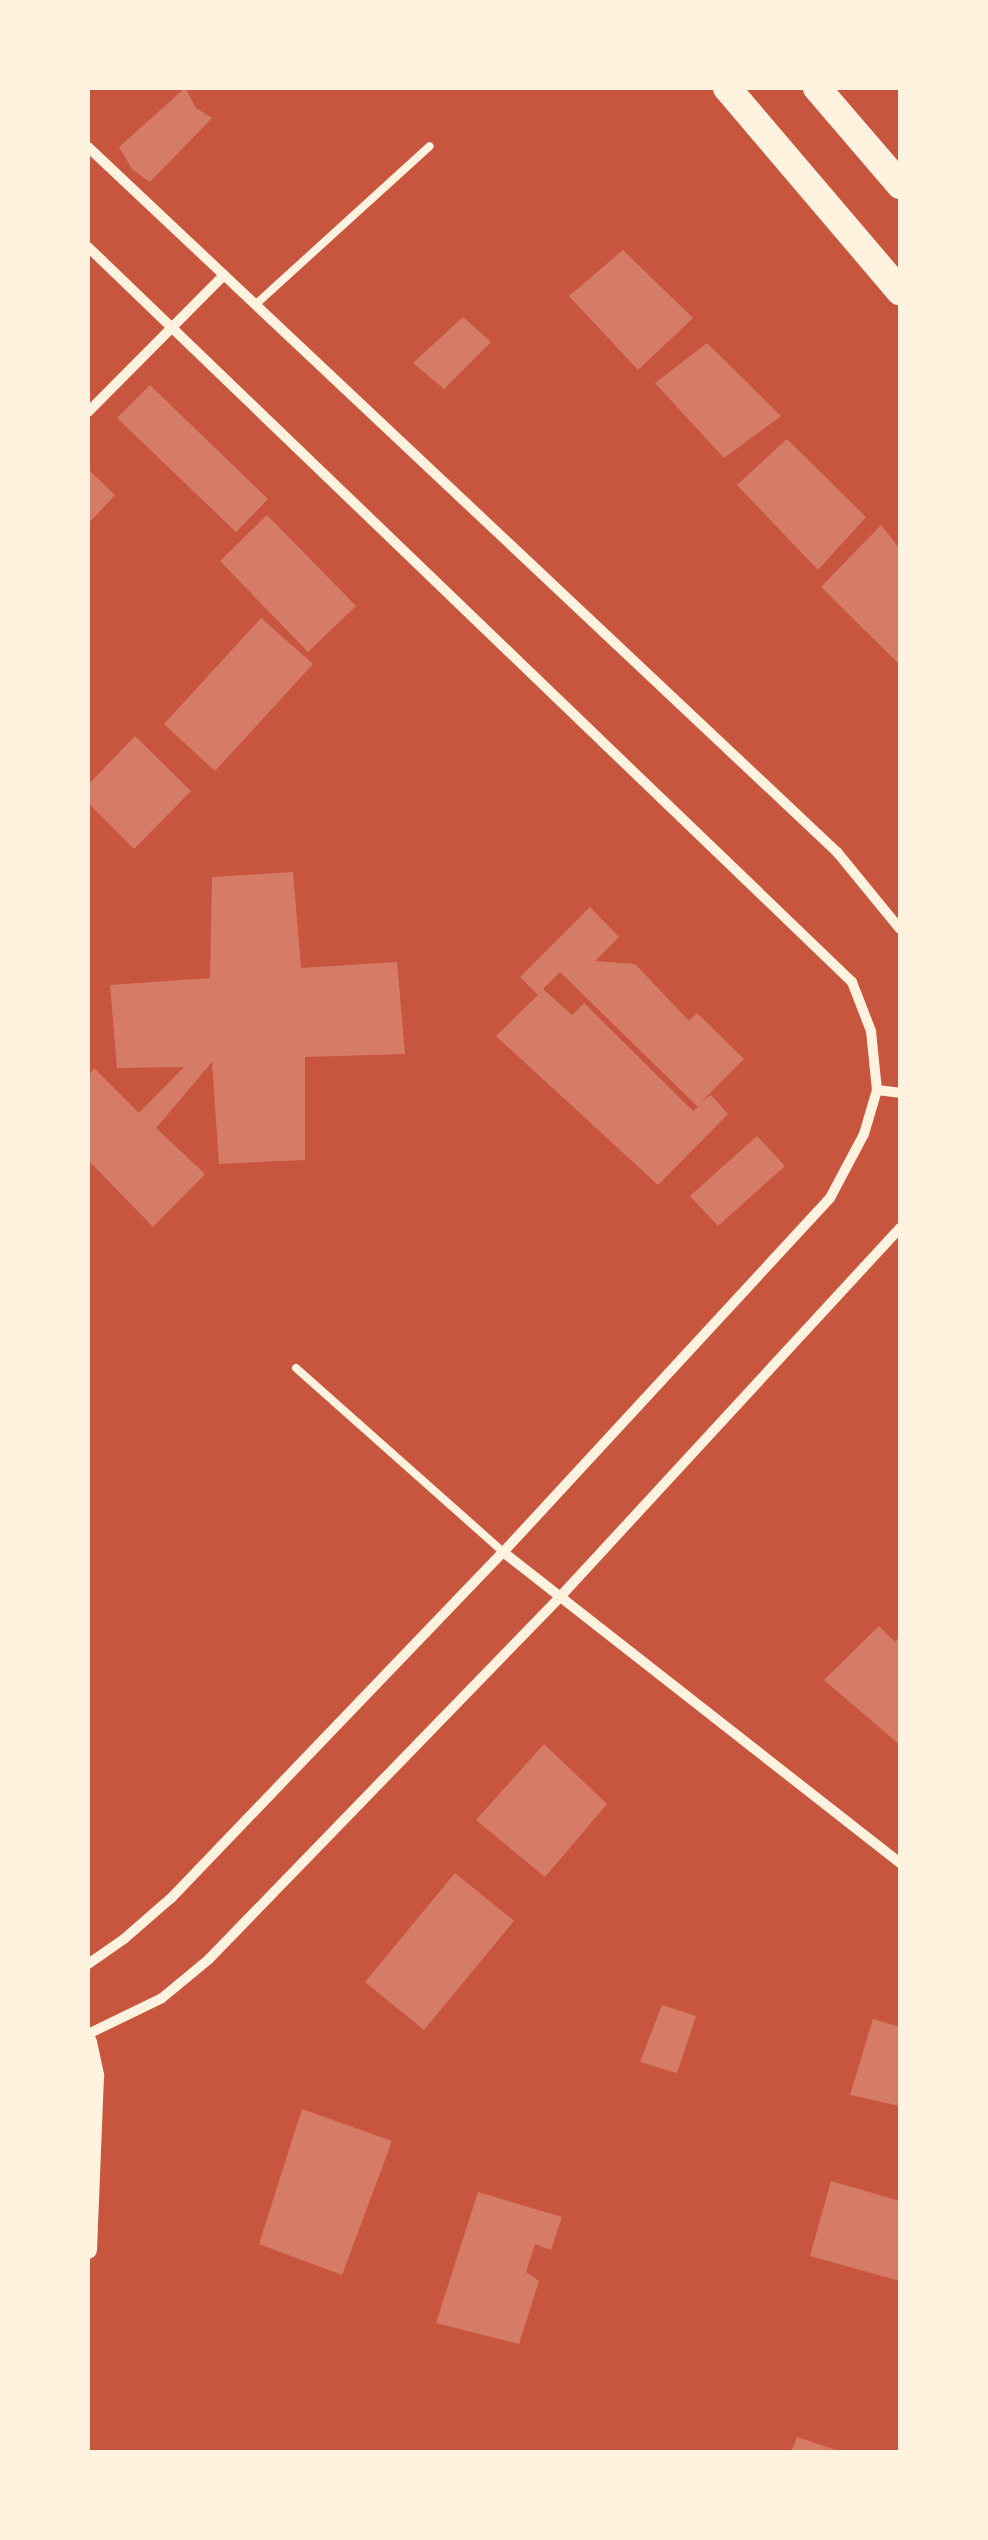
<!DOCTYPE html>
<html>
<head>
<meta charset="utf-8">
<style>
  body { margin:0 }
  #map { position:relative; width:988px; height:2540px; overflow:hidden; background:#c8553d; font-family:"PT Sans",sans-serif }
  div>[style] { position:absolute }
  .building>* { inset:0; background:#d67c66 }
  .service>* { height:8px; margin:-4px; padding:0 4px; transform-origin:4px; border-radius:4px; background:#fff3e0 }
  .minor>* { height:10px; margin:-5px; padding:0 5px; transform-origin:5px; border-radius:5px; background:#fff3e0 }
  .tertiary>* { height:18px; margin:-9px; padding:0 9px; transform-origin:9px; border-radius:9px; background:#fff3e0 }
  .trunk>* { height:28px; margin:-14px; padding:0 14px; transform-origin:14px; border-radius:14px; background:#fff3e0 }
  span { translate:-50% -50%; white-space:nowrap; text-align:center; line-height:1.15; -webkit-text-stroke:8px #fff3e0; paint-order:stroke }
  .frame { position:absolute; inset:0; border:90px solid #fff3e0; pointer-events:none }
</style>
</head>
<body>
<div id="map">
  <div class="building">
    <i style="clip-path:polygon(185px 88px,196px 108px,212px 118px,150px 182px,132px 169px,119px 147px)"></i>
    <i style="clip-path:polygon(623px 250px,693px 318px,638px 370px,569px 296px)"></i>
    <i style="clip-path:polygon(463px 317px,491px 342px,444px 389px,413px 363px)"></i>
    <i style="clip-path:polygon(707px 343px,781px 416px,724px 458px,655px 383px)"></i>
    <i style="clip-path:polygon(150px 385px,268px 499px,236px 532px,117px 418px)"></i>
    <i style="clip-path:polygon(787px 439px,866px 517px,818px 570px,737px 485px)"></i>
    <i style="clip-path:polygon(88px 469px,115px 495px,88px 524px)"></i>
    <i style="clip-path:polygon(267px 515px,356px 606px,308px 652px,220px 561px)"></i>
    <i style="clip-path:polygon(881px 525px,900px 549px,900px 665px,821px 587px)"></i>
    <i style="clip-path:polygon(261px 618px,313px 664px,215px 771px,164px 724px)"></i>
    <i style="clip-path:polygon(135px 736px,191px 791px,134px 849px,88px 803px,88px 785px)"></i>
    <i style="clip-path:polygon(293px 872px,301px 968px,397px 962px,405px 1054px,305px 1057px,305px 1160px,219px 1164px,212px 1062px,156px 1128px,205px 1174px,153px 1227px,88px 1160px,88px 1077px,94px 1068px,139px 1113px,184px 1067px,117px 1068px,110px 985px,210px 978px,212px 877px)"></i>
    <i style="clip-path:polygon(evenodd,590px 907px,619px 937px,595px 961px,635px 964px,689px 1021px,697px 1013px,744px 1059px,701px 1102px,711px 1095px,728px 1114px,658px 1185px,496px 1036px,538px 995px,520px 977px,590px 907px,560px 972px,698px 1107px,693px 1111px,584px 1003px,572px 1015px,543px 989px,560px 972px)"></i>
    <i style="clip-path:polygon(757px 1136px,785px 1166px,718px 1226px,690px 1196px)"></i>
    <i style="clip-path:polygon(879px 1626px,895px 1642px,900px 1635px,900px 1745px,824px 1680px)"></i>
    <i style="clip-path:polygon(544px 1744px,607px 1804px,545px 1877px,476px 1820px)"></i>
    <i style="clip-path:polygon(455px 1873px,514px 1921px,424px 2030px,365px 1982px)"></i>
    <i style="clip-path:polygon(662px 2005px,696px 2016px,677px 2073px,640px 2062px)"></i>
    <i style="clip-path:polygon(873px 2019px,900px 2027px,900px 2106px,850px 2095px)"></i>
    <i style="clip-path:polygon(302px 2109px,392px 2141px,342px 2275px,259px 2244px)"></i>
    <i style="clip-path:polygon(831px 2181px,900px 2201px,900px 2281px,810px 2256px)"></i>
    <i style="clip-path:polygon(478px 2192px,562px 2217px,551px 2250px,535px 2244px,526px 2272px,539px 2281px,519px 2344px,436px 2323px)"></i>
    <i style="clip-path:polygon(797px 2437px,842px 2452px,791px 2452px)"></i>
  </div>
  <div class="service">
    <i style="left:255px;top:305px;width:236px;rotate:-42.3deg"></i>
    <i style="left:296px;top:1368px;width:277px;rotate:41.6deg"></i>
  </div>
  <div class="minor">
    <i style="left:88px;top:147px;width:1029px;rotate:43.27deg"></i>
    <i style="left:837px;top:852px;width:99px;rotate:50.7deg"></i>
    <i style="left:88px;top:247px;width:1060px;rotate:43.89deg"></i>
    <i style="left:852px;top:982px;width:53px;rotate:68.8deg"></i>
    <i style="left:871px;top:1031px;width:59px;rotate:84.2deg"></i>
    <i style="left:877px;top:1090px;width:46px;rotate:106.5deg"></i>
    <i style="left:864px;top:1134px;width:72px;rotate:118deg"></i>
    <i style="left:830px;top:1198px;width:482px;rotate:132.7deg"></i>
    <i style="left:503px;top:1552px;width:480px;rotate:133.8deg"></i>
    <i style="left:171px;top:1898px;width:62px;rotate:138.9deg"></i>
    <i style="left:124px;top:1939px;width:44px;rotate:145.2deg"></i>
    <i style="left:88px;top:412px;width:193px;rotate:-45.2deg"></i>
    <i style="left:877px;top:1090px;width:23px;rotate:7deg"></i>
    <i style="left:503px;top:1552px;width:504px;rotate:38.07deg"></i>
    <i style="left:88px;top:2034px;width:82px;rotate:-25.9deg"></i>
    <i style="left:162px;top:1998px;width:60px;rotate:-39.6deg"></i>
    <i style="left:208px;top:1960px;width:504px;rotate:-45.88deg"></i>
    <i style="left:559px;top:1598px;width:503px;rotate:-47.34deg"></i>
  </div>
  <div class="tertiary">
    <i style="left:88px;top:2042px;width:35px;rotate:78deg"></i>
    <i style="left:95px;top:2076px;width:174px;rotate:92.3deg"></i>
  </div>
  <div class="trunk">
    <i style="left:727px;top:88px;width:267px;rotate:49.6deg"></i>
    <i style="left:817px;top:88px;width:128px;rotate:49.4deg"></i>
  </div>
  <div class="frame"></div>
</div>
</body>
</html>
